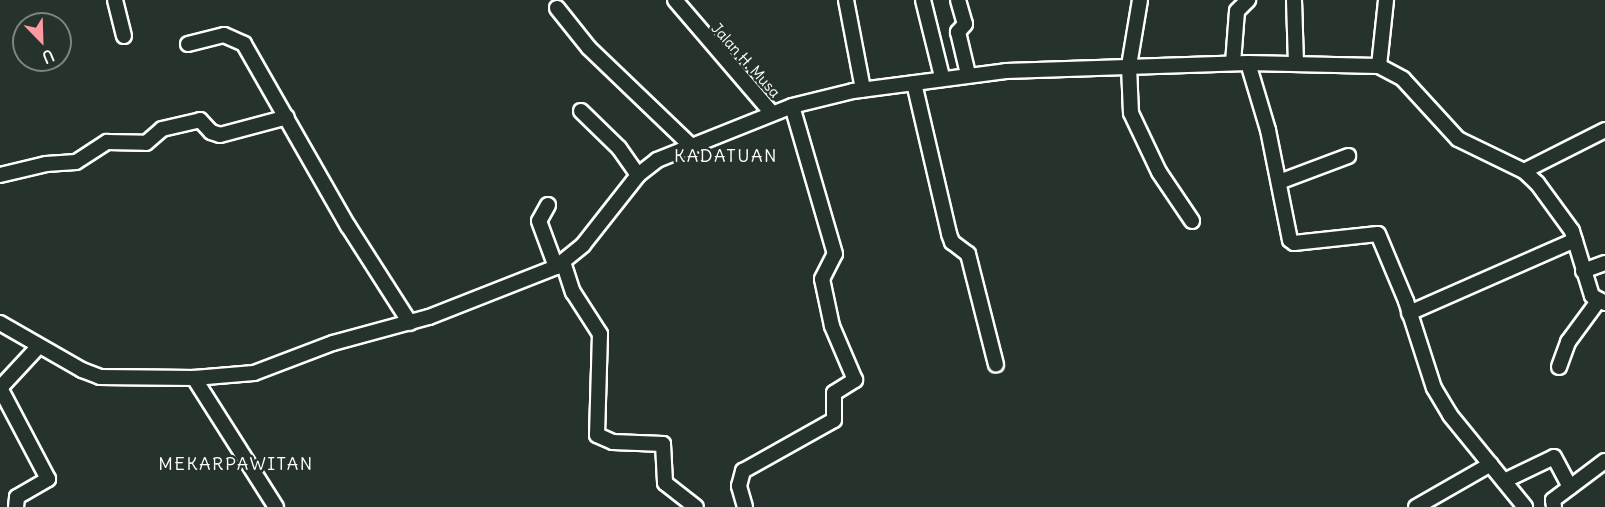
<!DOCTYPE html>
<html>
<head>
<meta charset="utf-8">
<style>
  body { margin:0 }
  #map { position:relative; width:1605px; height:507px; overflow:hidden; background:#26332d; font-family:Delius,sans-serif }
  div>[style] { position:absolute }
  .roads { filter:drop-shadow(2px 0 #fff) drop-shadow(-2px 0 #fff) drop-shadow(0 2px #fff) drop-shadow(0 -2px #fff) }
  .minor>* { height:14px; margin:-7px; padding:0 7px; transform-origin:7px; border-radius:7px; background:#26332d }
  span { translate:-50% -50%; white-space:nowrap; text-align:center; line-height:1.15; -webkit-text-stroke:5px #26332d; paint-order:stroke }
  .street-label { font-size:15px; color:#fff }
  .quarter-label { font-size:18px; color:#fff; letter-spacing:1.5px }
  .north { position:absolute; left:12px; top:12px; width:60px; height:60px; box-sizing:border-box; background:#26332d; border:2px solid #7d8581; border-radius:50%; rotate:157deg; font-size:16px; font-weight:700; line-height:24px; text-align:center; color:#fff }
  .north::after { content:''; display:block; margin:auto; width:21px; height:27px; background:#ff9aa2; clip-path:polygon(50% 0,100% 100%,50% 72%,0 100%) }
</style>
</head>
<body>
<div id="map">
  <div class="roads">
    <div class="minor">
      <i style="left:115px;top:0;width:37px;rotate:76deg"></i>
      <i style="left:675px;top:0;width:149px;rotate:49.4deg"></i>
      <i style="left:846px;top:0;width:91px;rotate:79.2deg"></i>
      <i style="left:923px;top:0;width:79px;rotate:76.1deg"></i>
      <i style="left:958px;top:0;width:25px;rotate:74deg"></i>
      <i style="left:965px;top:24px;width:11px;rotate:131deg"></i>
      <i style="left:958px;top:32px;width:43px;rotate:76.6deg"></i>
      <i style="left:1140px;top:0;width:67px;rotate:99.5deg"></i>
      <i style="left:1129px;top:66px;width:47px;rotate:87.6deg"></i>
      <i style="left:1131px;top:113px;width:65px;rotate:64.6deg"></i>
      <i style="left:1159px;top:172px;width:59px;rotate:56deg"></i>
      <i style="left:1294px;top:0;width:64px;rotate:88.2deg"></i>
      <i style="left:557px;top:8px;width:51px;rotate:51.3deg"></i>
      <i style="left:589px;top:48px;width:140px;rotate:43.8deg"></i>
      <i style="left:188px;top:44px;width:37px;rotate:-14deg"></i>
      <i style="left:224px;top:35px;width:22px;rotate:24deg"></i>
      <i style="left:244px;top:44px;width:210px;rotate:60.3deg"></i>
      <i style="left:348px;top:226px;width:115px;rotate:57.4deg"></i>
      <i style="left:1233px;top:63px;width:52px;rotate:-85.6deg"></i>
      <i style="left:1237px;top:11px;width:16px;rotate:-45deg"></i>
      <i style="left:1248px;top:63px;width:70px;rotate:73.4deg"></i>
      <i style="left:1268px;top:130px;width:112px;rotate:78.7deg"></i>
      <i style="left:1290px;top:240px;width:5px;rotate:37deg"></i>
      <i style="left:1294px;top:243px;width:84px;rotate:-6.1deg"></i>
      <i style="left:1378px;top:234px;width:73px;rotate:67.3deg"></i>
      <i style="left:1406px;top:301px;width:91px;rotate:72.2deg"></i>
      <i style="left:1434px;top:388px;width:31px;rotate:59deg"></i>
      <i style="left:1450px;top:415px;width:119px;rotate:50.8deg"></i>
      <i style="left:1379px;top:66px;width:66px;rotate:-83.9deg"></i>
      <i style="left:914px;top:83px;width:155px;rotate:76.9deg"></i>
      <i style="left:949px;top:234px;width:9px;rotate:69deg"></i>
      <i style="left:952px;top:242px;width:20px;rotate:37deg"></i>
      <i style="left:968px;top:254px;width:114px;rotate:75.8deg"></i>
      <i style="left:581px;top:111px;width:53px;rotate:44.2deg"></i>
      <i style="left:619px;top:148px;width:33px;rotate:55deg"></i>
      <i style="left:1524px;top:171px;width:91px;rotate:-26.8deg"></i>
      <i style="left:0;top:175px;width:47px;rotate:-13.4deg"></i>
      <i style="left:46px;top:164px;width:30px;rotate:-4deg"></i>
      <i style="left:76px;top:162px;width:37px;rotate:-33deg"></i>
      <i style="left:107px;top:142px;width:39px;rotate:1deg"></i>
      <i style="left:146px;top:143px;width:21px;rotate:-41deg"></i>
      <i style="left:162px;top:129px;width:39px;rotate:-13deg"></i>
      <i style="left:200px;top:120px;width:16px;rotate:47deg"></i>
      <i style="left:211px;top:132px;width:9px;rotate:18deg"></i>
      <i style="left:220px;top:135px;width:69px;rotate:-15deg"></i>
      <i style="left:1279px;top:182px;width:74px;rotate:-20.6deg"></i>
      <i style="left:548px;top:205px;width:18px;rotate:119deg"></i>
      <i style="left:539px;top:221px;width:49px;rotate:69.7deg"></i>
      <i style="left:563px;top:262px;width:32px;rotate:72deg"></i>
      <i style="left:573px;top:292px;width:50px;rotate:57.3deg"></i>
      <i style="left:600px;top:334px;width:101px;rotate:91.7deg"></i>
      <i style="left:597px;top:435px;width:17px;rotate:24deg"></i>
      <i style="left:613px;top:442px;width:50px;rotate:2.3deg"></i>
      <i style="left:663px;top:444px;width:39px;rotate:87deg"></i>
      <i style="left:665px;top:483px;width:39px;rotate:38deg"></i>
      <i style="left:1583px;top:271px;width:23px;rotate:-20deg"></i>
      <i style="left:1409px;top:313px;width:181px;rotate:-23.7deg"></i>
      <i style="left:0;top:323px;width:95px;rotate:29.8deg"></i>
      <i style="left:82px;top:370px;width:19px;rotate:21deg"></i>
      <i style="left:100px;top:377px;width:94px;rotate:0.6deg"></i>
      <i style="left:194px;top:378px;width:60px;rotate:-4.8deg"></i>
      <i style="left:254px;top:373px;width:85px;rotate:-20.8deg"></i>
      <i style="left:333px;top:343px;width:99px;rotate:-15.2deg"></i>
      <i style="left:429px;top:317px;width:136px;rotate:-21.5deg"></i>
      <i style="left:556px;top:267px;width:35px;rotate:-39deg"></i>
      <i style="left:583px;top:245px;width:89px;rotate:-51.8deg"></i>
      <i style="left:638px;top:175px;width:24px;rotate:-38deg"></i>
      <i style="left:657px;top:160px;width:145px;rotate:-21.8deg"></i>
      <i style="left:792px;top:106px;width:63px;rotate:-13.8deg"></i>
      <i style="left:853px;top:91px;width:154px;rotate:-7.4deg"></i>
      <i style="left:1006px;top:71px;width:242px;rotate:-1.9deg"></i>
      <i style="left:1248px;top:63px;width:131px;rotate:1.3deg"></i>
      <i style="left:1379px;top:66px;width:27px;rotate:28deg"></i>
      <i style="left:1403px;top:79px;width:81px;rotate:47.5deg"></i>
      <i style="left:1458px;top:139px;width:73px;rotate:25.9deg"></i>
      <i style="left:1524px;top:171px;width:18px;rotate:43deg"></i>
      <i style="left:1537px;top:183px;width:59px;rotate:53.9deg"></i>
      <i style="left:1572px;top:231px;width:68px;rotate:72.9deg"></i>
      <i style="left:1592px;top:296px;width:15px;rotate:28deg"></i>
      <i style="left:1559px;top:367px;width:27px;rotate:-70deg"></i>
      <i style="left:1568px;top:342px;width:52px;rotate:-53.6deg"></i>
      <i style="left:194px;top:378px;width:153px;rotate:57.6deg"></i>
      <i style="left:1504px;top:481px;width:55px;rotate:-25.6deg"></i>
      <i style="left:1554px;top:457px;width:34px;rotate:62deg"></i>
      <i style="left:16px;top:507px;width:10px;rotate:-84deg"></i>
      <i style="left:17px;top:497px;width:36px;rotate:-30deg"></i>
      <i style="left:48px;top:479px;width:103px;rotate:-117.8deg"></i>
      <i style="left:0;top:388px;width:56px;rotate:-47.2deg"></i>
      <i style="left:745px;top:507px;width:22px;rotate:-106deg"></i>
      <i style="left:739px;top:486px;width:16px;rotate:-75deg"></i>
      <i style="left:743px;top:471px;width:104px;rotate:-29.3deg"></i>
      <i style="left:834px;top:420px;width:27px;rotate:-90deg"></i>
      <i style="left:834px;top:393px;width:25px;rotate:-32deg"></i>
      <i style="left:855px;top:380px;width:59px;rotate:-113.1deg"></i>
      <i style="left:832px;top:326px;width:48px;rotate:-102deg"></i>
      <i style="left:822px;top:279px;width:28px;rotate:-63deg"></i>
      <i style="left:835px;top:254px;width:154px;rotate:-106.2deg"></i>
      <i style="left:1416px;top:507px;width:86px;rotate:-29.8deg"></i>
      <i style="left:1554px;top:507px;width:7px;rotate:-98deg"></i>
      <i style="left:1553px;top:500px;width:65px;rotate:-36.9deg"></i>
    </div>
  </div>
  <div class="street-label">
    <span style="left:746px;top:60px;rotate:48deg">Jalan H. Musa</span>
  </div>
  <div class="quarter-label">
    <span style="left:726px;top:156px">KADATUAN</span>
    <span style="left:236px;top:464px">MEKARPAWITAN</span>
  </div>
  <div class="north">U</div>
</div>
</body>
</html>
